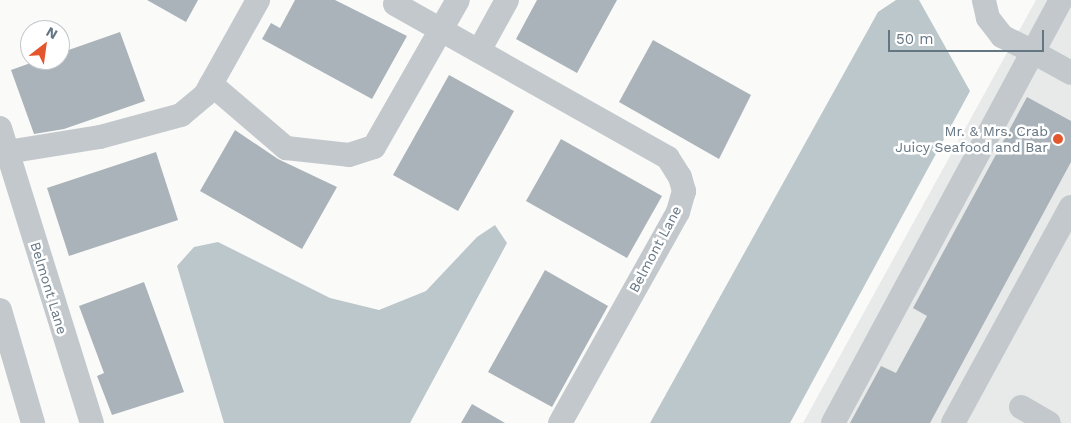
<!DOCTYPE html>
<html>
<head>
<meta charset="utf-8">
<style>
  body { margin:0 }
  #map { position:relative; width:1071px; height:423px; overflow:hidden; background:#fafaf8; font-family:"Work Sans",sans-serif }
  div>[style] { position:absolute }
  .built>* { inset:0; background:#e8e9e9 }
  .water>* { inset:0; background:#bbc7cb }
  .building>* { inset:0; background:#aab3b9 }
  .minor>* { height:24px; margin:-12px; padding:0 12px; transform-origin:12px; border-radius:12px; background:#c3c8cc }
  .dots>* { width:14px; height:14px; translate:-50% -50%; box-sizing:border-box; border:2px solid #fff; border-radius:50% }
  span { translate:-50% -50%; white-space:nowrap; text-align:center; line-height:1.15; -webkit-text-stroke:5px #fff; paint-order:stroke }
  .poi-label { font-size:14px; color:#657683 }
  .right { translate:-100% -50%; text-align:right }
  .street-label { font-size:14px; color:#657683 }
  .north { position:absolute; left:20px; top:20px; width:50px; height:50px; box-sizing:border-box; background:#fff; border:1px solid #c1c8cd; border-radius:50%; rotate:30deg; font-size:14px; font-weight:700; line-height:20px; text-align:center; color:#657683 }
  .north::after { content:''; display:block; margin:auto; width:18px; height:22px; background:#e4572e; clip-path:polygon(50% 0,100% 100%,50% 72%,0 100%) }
  .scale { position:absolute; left:888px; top:30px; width:156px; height:22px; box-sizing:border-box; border:2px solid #657683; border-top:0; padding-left:6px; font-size:15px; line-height:18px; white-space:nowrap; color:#657683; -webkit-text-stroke:4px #fff; paint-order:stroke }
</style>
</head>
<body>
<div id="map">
  <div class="built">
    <i style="clip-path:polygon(1036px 0,1071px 0,1071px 423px,803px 423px)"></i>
  </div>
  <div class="water">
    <i style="clip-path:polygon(896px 0,919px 0,970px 91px,790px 423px,650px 423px,878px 12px)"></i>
    <i style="clip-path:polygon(495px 225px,507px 243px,410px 423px,224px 423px,177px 266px,194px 247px,218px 242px,330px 298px,379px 310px,426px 291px,477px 237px)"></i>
  </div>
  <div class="building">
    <i style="clip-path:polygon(147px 0,198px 0,186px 22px)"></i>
    <i style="clip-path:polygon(295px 0,335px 0,407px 36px,372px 99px,262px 39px,271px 23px,280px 28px)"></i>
    <i style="clip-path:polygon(537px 0,617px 0,577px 73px,516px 39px)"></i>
    <i style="clip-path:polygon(120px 32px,145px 101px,64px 129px,34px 134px,11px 70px,39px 60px,60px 60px,60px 53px)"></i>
    <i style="clip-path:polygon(653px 40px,751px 95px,719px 159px,619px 102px)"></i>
    <i style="clip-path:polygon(449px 75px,514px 111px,458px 211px,393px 175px)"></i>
    <i style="clip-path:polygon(1027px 97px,1071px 121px,1071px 162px,930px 423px,850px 423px,881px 366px,896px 373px,927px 316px,913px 308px)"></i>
    <i style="clip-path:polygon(235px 130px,278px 159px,337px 187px,302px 249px,200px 191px)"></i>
    <i style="clip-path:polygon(561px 139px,662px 196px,627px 258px,526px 201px)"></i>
    <i style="clip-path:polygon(156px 152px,178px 220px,69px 256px,47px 188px)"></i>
    <i style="clip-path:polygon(545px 270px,608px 306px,552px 407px,488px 372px)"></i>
    <i style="clip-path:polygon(144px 282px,184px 392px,112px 415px,97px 376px,104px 373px,79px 306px)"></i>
    <i style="clip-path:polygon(472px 404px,505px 423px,461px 423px)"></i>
  </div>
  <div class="minor">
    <i style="left:1061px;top:0;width:59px;rotate:118.3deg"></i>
    <i style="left:1033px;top:52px;width:43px;rotate:28.9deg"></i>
    <i style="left:395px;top:4px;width:313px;rotate:29.4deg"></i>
    <i style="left:668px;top:158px;width:22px;rotate:58deg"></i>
    <i style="left:680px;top:177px;width:15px;rotate:74deg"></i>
    <i style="left:684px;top:191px;width:22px;rotate:106deg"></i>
    <i style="left:678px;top:212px;width:242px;rotate:119.2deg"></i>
    <i style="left:479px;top:51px;width:58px;rotate:-61.2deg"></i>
    <i style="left:211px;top:84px;width:99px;rotate:40.5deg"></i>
    <i style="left:286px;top:148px;width:63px;rotate:6.3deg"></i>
    <i style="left:349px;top:155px;width:26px;rotate:-18deg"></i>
    <i style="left:374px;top:147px;width:169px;rotate:-60.3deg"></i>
    <i style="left:0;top:128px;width:309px;rotate:72.7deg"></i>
    <i style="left:7px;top:152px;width:94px;rotate:-9.2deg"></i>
    <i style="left:100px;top:137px;width:84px;rotate:-15.2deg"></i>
    <i style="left:181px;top:115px;width:31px;rotate:-40deg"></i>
    <i style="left:205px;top:95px;width:109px;rotate:-60.8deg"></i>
    <i style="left:0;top:310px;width:118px;rotate:73.7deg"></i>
    <i style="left:1021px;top:407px;width:32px;rotate:30deg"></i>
    <i style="left:833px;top:423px;width:421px;rotate:-61.7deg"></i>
    <i style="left:1033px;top:52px;width:35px;rotate:-153deg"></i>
    <i style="left:1002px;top:36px;width:23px;rotate:-128deg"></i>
    <i style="left:988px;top:18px;width:18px;rotate:-103deg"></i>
    <i style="left:953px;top:423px;width:246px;rotate:-61.4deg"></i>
  </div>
  <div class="dots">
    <i style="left:1058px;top:139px;background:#e4572e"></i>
  </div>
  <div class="poi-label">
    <span class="right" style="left:1048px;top:139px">Mr. &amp; Mrs. Crab<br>Juicy Seafood and Bar</span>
  </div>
  <div class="street-label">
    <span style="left:655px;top:249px;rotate:-62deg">Belmont Lane</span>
    <span style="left:49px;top:288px;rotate:73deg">Belmont Lane</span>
  </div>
  <div class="north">N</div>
  <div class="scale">50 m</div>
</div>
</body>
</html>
